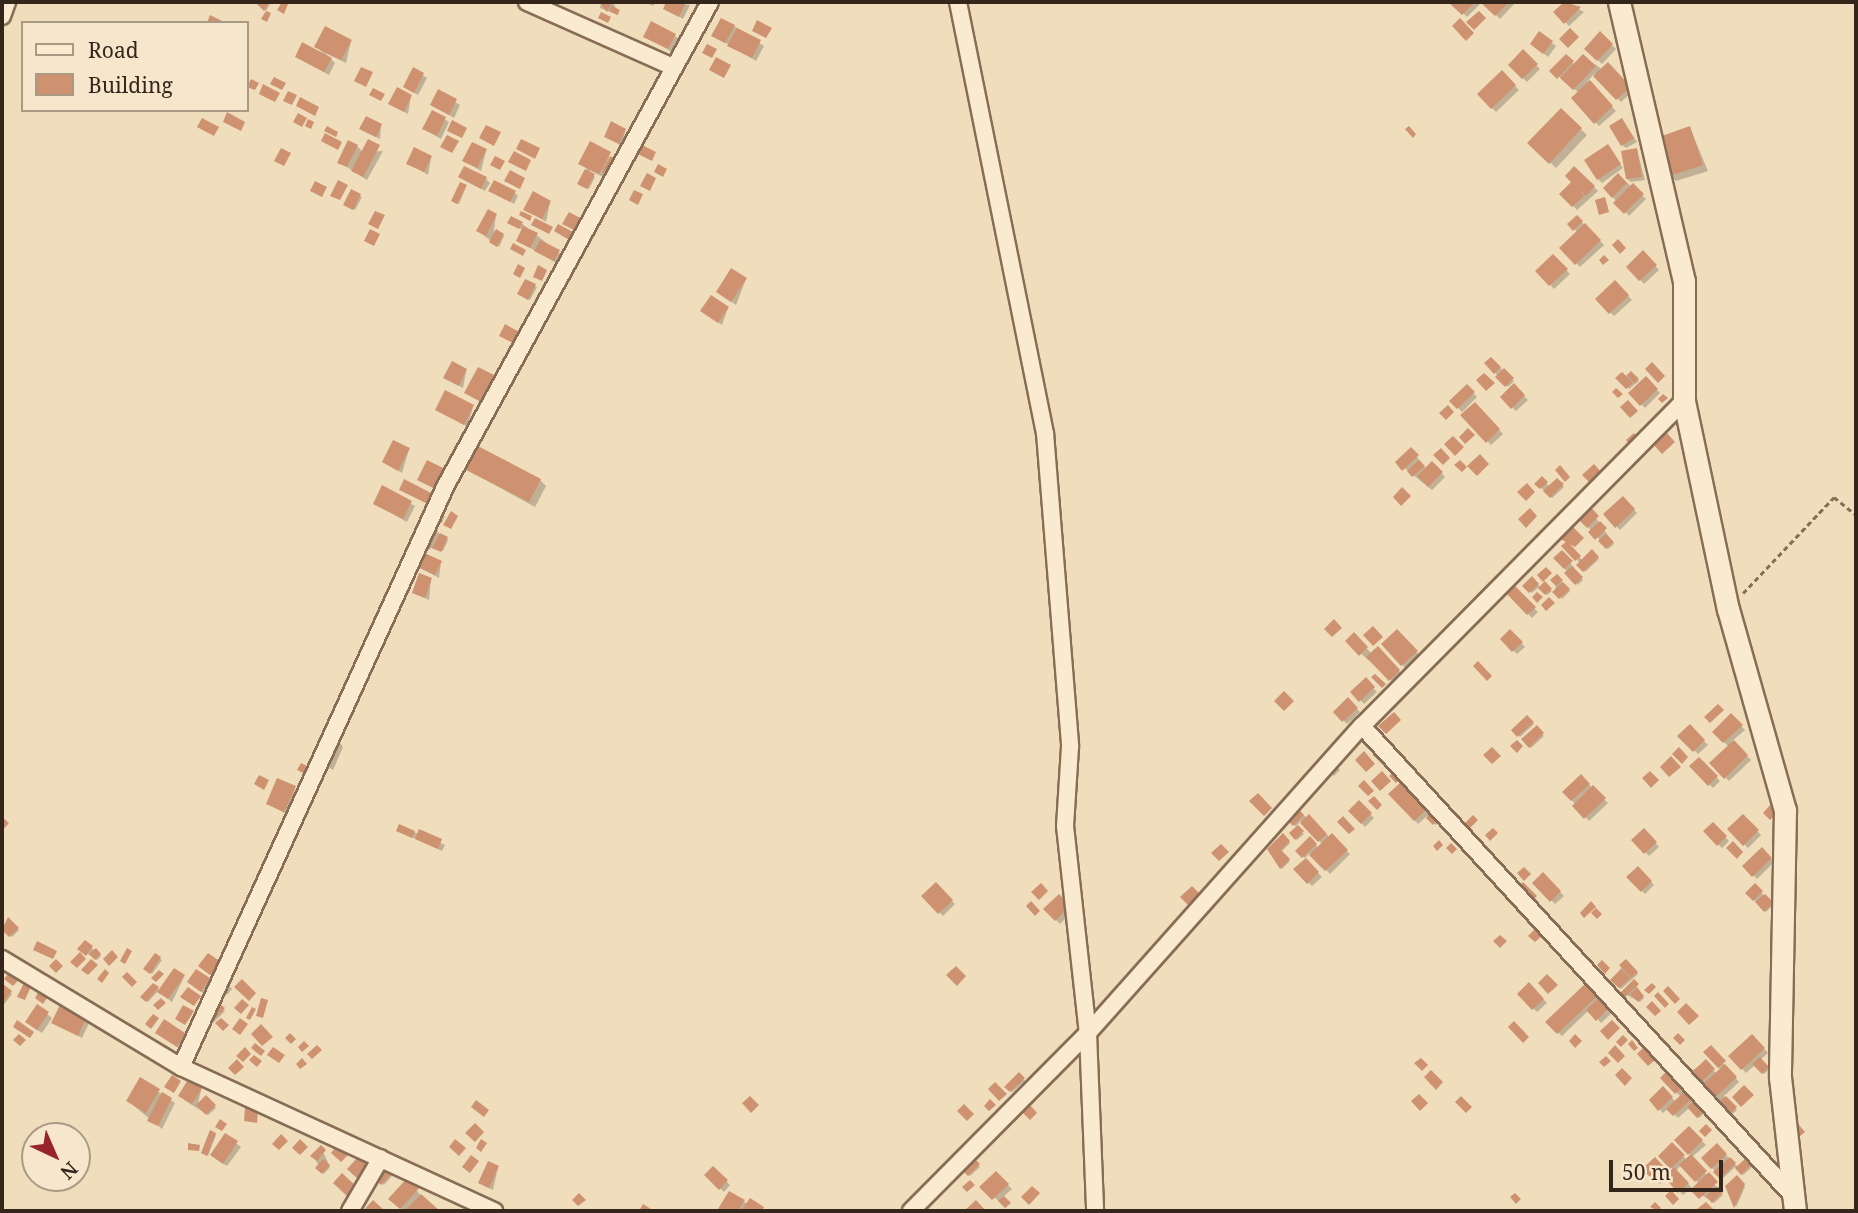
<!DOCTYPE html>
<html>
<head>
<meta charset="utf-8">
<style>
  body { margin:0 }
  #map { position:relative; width:1858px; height:1213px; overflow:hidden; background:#efddbc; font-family:"Noto Serif",serif }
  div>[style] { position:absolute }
  .shadow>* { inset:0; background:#0003 }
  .building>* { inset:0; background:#ce9271 }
  .path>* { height:2.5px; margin-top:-1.25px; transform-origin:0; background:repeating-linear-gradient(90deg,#876d55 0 5px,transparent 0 8.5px) }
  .roads { filter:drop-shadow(2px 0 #876d55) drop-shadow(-2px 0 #876d55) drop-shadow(0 2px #876d55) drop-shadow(0 -2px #876d55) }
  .street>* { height:16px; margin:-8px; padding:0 8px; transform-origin:8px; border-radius:8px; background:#faeacf }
  .secondary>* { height:21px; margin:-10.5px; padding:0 10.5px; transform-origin:10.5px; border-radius:10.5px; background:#faeacf }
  span { translate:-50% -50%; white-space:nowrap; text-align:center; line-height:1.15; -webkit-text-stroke:7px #f6e7cc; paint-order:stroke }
  .frame { position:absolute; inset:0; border:4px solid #35261b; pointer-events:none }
  .legend { position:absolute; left:21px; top:21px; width:228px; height:91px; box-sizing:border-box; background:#f6e7cc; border:2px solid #a99a85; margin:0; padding:9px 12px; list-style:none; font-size:21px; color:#35261b }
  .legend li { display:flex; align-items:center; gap:14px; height:35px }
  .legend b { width:35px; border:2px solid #a99a85 }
  .north { position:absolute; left:21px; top:1122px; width:70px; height:70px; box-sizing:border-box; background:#f6e7cc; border:2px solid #a99a85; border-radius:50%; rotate:136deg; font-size:19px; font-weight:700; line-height:28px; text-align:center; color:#35261b }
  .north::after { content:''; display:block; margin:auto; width:24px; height:32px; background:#97242c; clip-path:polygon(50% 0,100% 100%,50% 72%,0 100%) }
  .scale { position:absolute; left:1609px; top:1160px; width:114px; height:32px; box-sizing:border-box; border:4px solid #35261b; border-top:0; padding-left:9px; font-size:21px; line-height:24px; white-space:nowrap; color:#35261b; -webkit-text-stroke:5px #f6e7cc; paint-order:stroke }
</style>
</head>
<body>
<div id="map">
  <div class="shadow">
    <i style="clip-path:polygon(257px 2px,271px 2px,266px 11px)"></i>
    <i style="clip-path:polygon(601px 2px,613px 2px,619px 15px,600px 8px)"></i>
    <i style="clip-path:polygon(645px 2px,656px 2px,653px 6px)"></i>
    <i style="clip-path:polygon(668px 2px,690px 5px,683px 19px,665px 8px)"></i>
    <i style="clip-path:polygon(1451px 2px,1482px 2px,1467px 17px)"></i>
    <i style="clip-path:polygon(1483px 2px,1516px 2px,1500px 19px)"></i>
    <i style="clip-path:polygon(1566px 2px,1584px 12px,1569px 26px,1556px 12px)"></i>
    <i style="clip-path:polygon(734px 26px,764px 46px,756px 61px,714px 36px)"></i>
    <i style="clip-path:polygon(1540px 34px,1556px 46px,1548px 57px,1536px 47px)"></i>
    <i style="clip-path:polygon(1600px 34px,1616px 49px,1602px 64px,1586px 49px)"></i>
    <i style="clip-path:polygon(645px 36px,675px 36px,679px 39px,672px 52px)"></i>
    <i style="clip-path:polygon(351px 41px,346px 63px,325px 53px,335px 63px,329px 75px,297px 57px,326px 56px,316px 46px)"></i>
    <i style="clip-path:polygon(1523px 52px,1540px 69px,1527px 82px,1510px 65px)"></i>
    <i style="clip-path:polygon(1566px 56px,1575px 65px,1583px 56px,1633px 91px,1621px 102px,1594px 74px,1588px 81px,1616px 111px,1599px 126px,1573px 98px,1579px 93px,1552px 71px)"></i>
    <i style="clip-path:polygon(414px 70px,427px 78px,418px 95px,409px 90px)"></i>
    <i style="clip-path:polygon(1502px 73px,1519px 90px,1496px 112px,1479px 95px)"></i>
    <i style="clip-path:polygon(439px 92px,460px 105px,454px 118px,432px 105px)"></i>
    <i style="clip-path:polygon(411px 96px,408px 114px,391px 104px)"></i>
    <i style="clip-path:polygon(1561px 110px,1587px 135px,1556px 168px,1530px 143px)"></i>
    <i style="clip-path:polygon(433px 112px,449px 122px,441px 139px,424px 129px)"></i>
    <i style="clip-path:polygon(1622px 120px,1637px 142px,1626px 148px,1622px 145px)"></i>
    <i style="clip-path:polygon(381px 126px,380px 139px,365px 132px)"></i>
    <i style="clip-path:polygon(1690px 128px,1708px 171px,1676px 181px,1670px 175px)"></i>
    <i style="clip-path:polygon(625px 131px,623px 147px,606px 136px)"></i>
    <i style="clip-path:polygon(357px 146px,363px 152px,383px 151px,367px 180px,339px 162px)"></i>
    <i style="clip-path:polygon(1611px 150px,1623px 168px,1602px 183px,1598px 179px)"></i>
    <i style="clip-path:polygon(1637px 150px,1645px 180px,1631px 182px,1627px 179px)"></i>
    <i style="clip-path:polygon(486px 151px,481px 171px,464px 160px)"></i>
    <i style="clip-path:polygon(610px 153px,603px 177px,589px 170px,595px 177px,589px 189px,580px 185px,587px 169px,580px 163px)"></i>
    <i style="clip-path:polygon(431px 158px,428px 175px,408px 163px)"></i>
    <i style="clip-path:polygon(1575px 168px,1598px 191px,1577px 210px,1562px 194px,1574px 183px)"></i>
    <i style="clip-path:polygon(1618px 175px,1646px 199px,1629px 216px,1605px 188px)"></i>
    <i style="clip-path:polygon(460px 177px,486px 179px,490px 183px,485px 191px)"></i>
    <i style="clip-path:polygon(466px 187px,459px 204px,454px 202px)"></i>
    <i style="clip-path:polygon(352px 191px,362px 197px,355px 210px,347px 206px)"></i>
    <i style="clip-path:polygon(490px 191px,514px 192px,518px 196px,514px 204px)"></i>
    <i style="clip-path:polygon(550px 202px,546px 222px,526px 209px)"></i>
    <i style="clip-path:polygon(496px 215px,494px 231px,504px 236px,499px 247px,478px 231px)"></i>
    <i style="clip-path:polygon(1577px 217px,1604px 245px,1580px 267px,1562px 248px,1578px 233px,1570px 224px)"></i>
    <i style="clip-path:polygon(521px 223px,562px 255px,558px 264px,518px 241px,523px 230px,511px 224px)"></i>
    <i style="clip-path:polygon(1643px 253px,1659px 270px,1644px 284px,1628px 267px)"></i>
    <i style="clip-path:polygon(1553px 256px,1570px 274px,1554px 289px,1538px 271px)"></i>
    <i style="clip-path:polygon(746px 279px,736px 305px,718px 292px)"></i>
    <i style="clip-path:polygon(526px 281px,537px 287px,530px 300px,521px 295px)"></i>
    <i style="clip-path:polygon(1615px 282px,1632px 300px,1614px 316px,1597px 299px)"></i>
    <i style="clip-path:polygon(728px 308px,722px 325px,706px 314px)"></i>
    <i style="clip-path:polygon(1491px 359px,1514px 381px,1508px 387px,1486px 363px)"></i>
    <i style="clip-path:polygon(466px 371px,463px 388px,445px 378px)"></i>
    <i style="clip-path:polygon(1631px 373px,1639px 381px,1629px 389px,1618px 379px)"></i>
    <i style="clip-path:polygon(1646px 379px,1660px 393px,1645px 408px,1631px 393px)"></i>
    <i style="clip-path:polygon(1514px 386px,1528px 400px,1516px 411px,1502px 397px)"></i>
    <i style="clip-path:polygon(1467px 387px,1477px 397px,1462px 412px,1452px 401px)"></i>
    <i style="clip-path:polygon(1475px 404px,1503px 434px,1491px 445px,1463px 415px)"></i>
    <i style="clip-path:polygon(473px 406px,468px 427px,437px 410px)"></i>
    <i style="clip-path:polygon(409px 449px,402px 473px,384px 462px)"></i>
    <i style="clip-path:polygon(1411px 449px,1426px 469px,1432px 463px,1445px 477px,1432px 490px,1397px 462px)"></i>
    <i style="clip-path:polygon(464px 468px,540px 480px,546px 486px,535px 507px)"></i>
    <i style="clip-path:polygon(1542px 479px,1550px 487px,1557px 480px,1564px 487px,1552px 498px,1537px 484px)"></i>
    <i style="clip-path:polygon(383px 488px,415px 506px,407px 522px,375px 504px)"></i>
    <i style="clip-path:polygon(1623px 498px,1637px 513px,1620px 530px,1605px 515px)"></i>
    <i style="clip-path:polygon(1587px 505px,1614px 544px,1608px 549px,1577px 515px)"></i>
    <i style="clip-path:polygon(440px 513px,445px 516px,442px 523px,438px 521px)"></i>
    <i style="clip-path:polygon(437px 532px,448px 540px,443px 551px,425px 547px)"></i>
    <i style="clip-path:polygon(1567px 543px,1582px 560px,1592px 551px,1599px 559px,1585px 572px)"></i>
    <i style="clip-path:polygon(1562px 552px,1583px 580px,1578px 585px,1556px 558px)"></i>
    <i style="clip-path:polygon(441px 562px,439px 578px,415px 565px)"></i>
    <i style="clip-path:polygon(1557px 576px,1570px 591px,1562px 599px,1555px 592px)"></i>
    <i style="clip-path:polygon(1532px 578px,1541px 588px,1552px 591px,1547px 595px,1539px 587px,1532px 593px,1524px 586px)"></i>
    <i style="clip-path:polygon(431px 579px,429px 600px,414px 593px)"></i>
    <i style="clip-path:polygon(1515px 588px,1538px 612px,1532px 618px,1509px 594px)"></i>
    <i style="clip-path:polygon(1397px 631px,1420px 656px,1406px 669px,1383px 644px)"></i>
    <i style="clip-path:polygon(1510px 631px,1525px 647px,1517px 654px,1502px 639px)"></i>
    <i style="clip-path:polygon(1354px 635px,1372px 654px,1377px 649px,1403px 675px,1394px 683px,1347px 641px)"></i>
    <i style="clip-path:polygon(1366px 680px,1377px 692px,1364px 704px,1353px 692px)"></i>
    <i style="clip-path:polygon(1348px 700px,1360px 712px,1347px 724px,1335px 712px)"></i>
    <i style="clip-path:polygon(1731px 716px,1745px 730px,1732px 741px,1751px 760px,1729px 781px,1712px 764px,1729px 747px,1714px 732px)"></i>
    <i style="clip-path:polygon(1527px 717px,1534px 724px,1520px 737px,1513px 730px)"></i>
    <i style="clip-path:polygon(1536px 727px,1544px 736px,1531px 748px,1523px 740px)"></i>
    <i style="clip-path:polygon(1690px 727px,1708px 745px,1698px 754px,1680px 736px)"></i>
    <i style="clip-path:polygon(340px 743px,343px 747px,333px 770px,323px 763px)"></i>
    <i style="clip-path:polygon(1699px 759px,1720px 781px,1713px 788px,1691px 766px)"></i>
    <i style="clip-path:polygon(1335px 764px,1340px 770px,1334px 776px,1328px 771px)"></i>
    <i style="clip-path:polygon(1581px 777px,1608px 803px,1589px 821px,1565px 792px)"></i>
    <i style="clip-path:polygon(1400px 785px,1438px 823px,1436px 825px,1427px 816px,1418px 824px,1390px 794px)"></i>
    <i style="clip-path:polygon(295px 788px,288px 815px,268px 804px)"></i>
    <i style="clip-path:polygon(1359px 803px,1374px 818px,1365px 827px,1350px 811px)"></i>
    <i style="clip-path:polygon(1295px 808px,1350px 854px,1330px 874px,1310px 853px,1305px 858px,1298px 851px,1310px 839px,1319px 848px,1323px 845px,1301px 821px,1296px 826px,1304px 834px,1297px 840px,1291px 833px,1297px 828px,1286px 816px)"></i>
    <i style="clip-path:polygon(1743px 816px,1761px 835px,1748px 848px,1729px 829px)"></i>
    <i style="clip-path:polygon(1713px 824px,1729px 841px,1722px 848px,1705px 831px)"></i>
    <i style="clip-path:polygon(1644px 830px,1659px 847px,1649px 856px,1634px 840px)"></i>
    <i style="clip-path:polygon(400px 832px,414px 832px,445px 845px,442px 851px)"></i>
    <i style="clip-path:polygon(1283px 836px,1290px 843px,1281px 852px,1290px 861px,1282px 869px,1269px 849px)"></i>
    <i style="clip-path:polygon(1762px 850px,1774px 862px,1757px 879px,1745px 866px)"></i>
    <i style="clip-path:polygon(1306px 860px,1322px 877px,1312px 886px,1296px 870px)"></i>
    <i style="clip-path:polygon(1638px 868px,1654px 885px,1645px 894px,1629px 877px)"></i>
    <i style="clip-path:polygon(1543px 875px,1564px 896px,1555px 904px,1534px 883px)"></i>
    <i style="clip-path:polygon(936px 884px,955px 904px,943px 916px,924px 896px)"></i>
    <i style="clip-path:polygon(1755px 886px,1773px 905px,1766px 912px,1747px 893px)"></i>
    <i style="clip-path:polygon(1059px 897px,1073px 911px,1060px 924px,1046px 909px)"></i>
    <i style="clip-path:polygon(8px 920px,19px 930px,12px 937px,2px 927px)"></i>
    <i style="clip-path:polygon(85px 942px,101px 956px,97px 960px,80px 949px)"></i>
    <i style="clip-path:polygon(155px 955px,162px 960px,152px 974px,146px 969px)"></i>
    <i style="clip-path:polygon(1626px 962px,1638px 974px,1621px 989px,1612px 980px)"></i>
    <i style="clip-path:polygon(220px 963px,215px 978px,204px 970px)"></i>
    <i style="clip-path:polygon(197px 972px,213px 983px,205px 994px,193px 986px)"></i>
    <i style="clip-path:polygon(184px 977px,172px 1002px,158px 991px,148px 1002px,143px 997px,154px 985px,160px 991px)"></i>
    <i style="clip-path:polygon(1634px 981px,1644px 998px,1640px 1002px,1623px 993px)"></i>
    <i style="clip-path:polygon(227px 983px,232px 989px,227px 995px,221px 989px)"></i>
    <i style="clip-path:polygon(1529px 985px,1547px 1003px,1537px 1012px,1519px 994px)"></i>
    <i style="clip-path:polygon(1586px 985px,1614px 1011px,1601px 1023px,1589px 1010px,1562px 1036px,1547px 1022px)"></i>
    <i style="clip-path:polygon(4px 987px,12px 994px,3px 1006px,2px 989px)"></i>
    <i style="clip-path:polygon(62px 1004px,91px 1019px,82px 1038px,54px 1023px)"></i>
    <i style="clip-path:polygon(218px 1005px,225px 1011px,213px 1023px,207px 1016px)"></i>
    <i style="clip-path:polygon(38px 1007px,52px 1018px,42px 1033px,31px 1026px)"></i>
    <i style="clip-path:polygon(165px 1022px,188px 1038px,181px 1049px,161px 1036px)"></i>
    <i style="clip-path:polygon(1752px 1036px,1768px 1053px,1760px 1060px,1769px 1070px,1764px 1074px,1755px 1065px,1746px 1073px,1731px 1056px)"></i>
    <i style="clip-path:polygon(1710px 1048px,1739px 1082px,1724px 1096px,1737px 1110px,1729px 1117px,1686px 1075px,1705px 1062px,1717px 1074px,1721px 1070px,1705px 1053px)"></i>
    <i style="clip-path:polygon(1670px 1071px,1709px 1109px,1699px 1118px,1689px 1108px,1678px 1118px,1668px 1108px,1663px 1113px,1651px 1100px,1663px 1089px,1676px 1102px,1681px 1097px,1662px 1078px)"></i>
    <i style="clip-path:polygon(1019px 1075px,1025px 1081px,1012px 1092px,1007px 1087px)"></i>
    <i style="clip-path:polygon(141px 1080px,175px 1103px,162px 1129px,128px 1101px)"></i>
    <i style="clip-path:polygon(202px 1087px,198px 1103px,206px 1097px,216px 1108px,208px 1115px,184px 1100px)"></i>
    <i style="clip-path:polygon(evenodd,1689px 1128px,1706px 1145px,1692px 1157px,1723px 1195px,1714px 1203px,1691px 1188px,1683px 1195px,1667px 1178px,1660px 1184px,1645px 1169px,1655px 1159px,1669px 1174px,1674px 1170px,1660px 1156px,1672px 1145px,1687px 1160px,1692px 1156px,1676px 1140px,1689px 1128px,1681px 1165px,1699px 1184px,1693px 1189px,1676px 1171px,1681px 1165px)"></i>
    <i style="clip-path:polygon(215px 1134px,216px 1135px,208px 1156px,205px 1154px)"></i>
    <i style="clip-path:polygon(225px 1135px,241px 1147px,227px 1166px,216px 1159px)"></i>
    <i style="clip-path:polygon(1717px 1146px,1738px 1167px,1746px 1160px,1752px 1167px,1743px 1175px,1735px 1167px,1722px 1179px,1703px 1158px)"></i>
    <i style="clip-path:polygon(321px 1147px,330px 1167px,324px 1174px,313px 1156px)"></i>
    <i style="clip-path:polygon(973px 1160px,980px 1167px,970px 1176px,964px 1169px)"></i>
    <i style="clip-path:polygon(498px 1167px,493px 1190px,484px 1186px,480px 1182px)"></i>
    <i style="clip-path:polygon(713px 1168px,730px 1185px,724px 1192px,706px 1175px)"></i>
    <i style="clip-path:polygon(396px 1171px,384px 1185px,376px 1178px)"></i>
    <i style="clip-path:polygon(996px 1173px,1012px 1189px,1003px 1197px,1007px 1208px,982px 1187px)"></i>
    <i style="clip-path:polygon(409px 1178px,420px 1195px,437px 1211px,404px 1211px,391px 1199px)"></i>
    <i style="clip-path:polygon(1737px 1178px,1745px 1187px,1736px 1207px,1727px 1187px)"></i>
    <i style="clip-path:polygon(744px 1202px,765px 1211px,720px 1209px)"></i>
  </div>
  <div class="building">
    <i style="clip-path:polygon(255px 2px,269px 2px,264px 11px)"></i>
    <i style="clip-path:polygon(282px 2px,288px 4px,284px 14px,277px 10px)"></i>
    <i style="clip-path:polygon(599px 2px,612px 2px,607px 12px)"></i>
    <i style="clip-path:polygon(666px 2px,686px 2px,679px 17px,663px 9px)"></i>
    <i style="clip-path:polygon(1448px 2px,1475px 2px,1462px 15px)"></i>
    <i style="clip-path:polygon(1480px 2px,1509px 2px,1495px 16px)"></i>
    <i style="clip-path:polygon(1564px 2px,1581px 7px,1564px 24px,1553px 12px)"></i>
    <i style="clip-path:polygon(612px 6px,620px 10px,617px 15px,609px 11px)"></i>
    <i style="clip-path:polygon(266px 11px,271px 13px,267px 22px,261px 19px)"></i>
    <i style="clip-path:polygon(1479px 11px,1486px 18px,1474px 30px,1466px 22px)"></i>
    <i style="clip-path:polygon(601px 12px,611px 17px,608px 23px,598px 18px)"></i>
    <i style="clip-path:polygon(210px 15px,226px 23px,207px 23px)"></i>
    <i style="clip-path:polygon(721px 18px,735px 25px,725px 43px,711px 36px)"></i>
    <i style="clip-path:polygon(1460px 18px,1474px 33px,1466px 41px,1452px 26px)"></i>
    <i style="clip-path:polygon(757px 20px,772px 28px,766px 38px,752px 31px)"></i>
    <i style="clip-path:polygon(651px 21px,676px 34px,668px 49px,643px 37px)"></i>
    <i style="clip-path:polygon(325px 26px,352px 40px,341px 60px,314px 47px)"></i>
    <i style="clip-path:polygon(737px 28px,761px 40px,752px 58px,727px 46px)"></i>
    <i style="clip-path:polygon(1570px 28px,1579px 37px,1568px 48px,1559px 39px)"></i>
    <i style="clip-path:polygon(1539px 31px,1553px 41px,1543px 54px,1530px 44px)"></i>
    <i style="clip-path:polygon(1600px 31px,1613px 44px,1597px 61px,1584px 49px)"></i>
    <i style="clip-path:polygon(302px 42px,332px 58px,324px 72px,295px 57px)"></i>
    <i style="clip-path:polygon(707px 44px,717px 49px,712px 58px,702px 53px)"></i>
    <i style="clip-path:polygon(1523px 49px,1538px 64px,1522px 79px,1508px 65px)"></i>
    <i style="clip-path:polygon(1566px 54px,1574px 61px,1557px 79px,1549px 71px)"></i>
    <i style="clip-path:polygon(1583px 54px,1596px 66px,1573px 90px,1560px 78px)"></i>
    <i style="clip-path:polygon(716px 57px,731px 65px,724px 78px,709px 70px)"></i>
    <i style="clip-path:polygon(1608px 62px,1631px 87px,1616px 100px,1593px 76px)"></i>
    <i style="clip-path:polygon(361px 67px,373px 72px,366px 87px,354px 81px)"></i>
    <i style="clip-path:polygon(413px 67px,424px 73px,414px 93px,403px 87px)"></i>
    <i style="clip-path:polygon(1502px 70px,1516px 85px,1491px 109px,1477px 94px)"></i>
    <i style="clip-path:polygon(274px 77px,286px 83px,282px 90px,270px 84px)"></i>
    <i style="clip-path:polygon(251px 79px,259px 83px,255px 90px,247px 87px)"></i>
    <i style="clip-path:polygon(1590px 80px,1613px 106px,1594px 124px,1571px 98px)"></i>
    <i style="clip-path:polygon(263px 84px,280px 93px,275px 102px,259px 94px)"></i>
    <i style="clip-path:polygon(397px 87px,412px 95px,404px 112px,388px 104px)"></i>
    <i style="clip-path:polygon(373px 88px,385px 94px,381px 101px,369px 95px)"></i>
    <i style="clip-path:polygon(438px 89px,457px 99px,449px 115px,430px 105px)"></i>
    <i style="clip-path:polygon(288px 91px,297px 95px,292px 105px,283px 101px)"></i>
    <i style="clip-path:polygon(300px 97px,319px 107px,315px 116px,296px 106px)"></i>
    <i style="clip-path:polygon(1561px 108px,1582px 128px,1549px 164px,1527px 143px)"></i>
    <i style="clip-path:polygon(432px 110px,446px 117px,437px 136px,422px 129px)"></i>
    <i style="clip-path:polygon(227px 112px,245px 122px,241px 131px,223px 122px)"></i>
    <i style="clip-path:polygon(298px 113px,307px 118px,302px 127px,293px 122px)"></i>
    <i style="clip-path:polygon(366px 116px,382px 124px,376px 137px,359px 129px)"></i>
    <i style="clip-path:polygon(202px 118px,219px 127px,214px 136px,197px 127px)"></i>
    <i style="clip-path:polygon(1622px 118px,1634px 138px,1621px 146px,1609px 126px)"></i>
    <i style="clip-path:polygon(308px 119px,314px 122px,311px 129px,305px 126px)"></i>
    <i style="clip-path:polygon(452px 120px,467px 128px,462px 138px,447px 131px)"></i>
    <i style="clip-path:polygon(611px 121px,626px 129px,619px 144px,604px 137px)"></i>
    <i style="clip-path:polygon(486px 125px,501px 132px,494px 146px,479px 138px)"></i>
    <i style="clip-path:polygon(327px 126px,338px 132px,336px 137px,324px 131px)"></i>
    <i style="clip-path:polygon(1409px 126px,1416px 134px,1413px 138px,1405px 129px)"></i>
    <i style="clip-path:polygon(1690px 126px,1703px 165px,1669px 176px,1656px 138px)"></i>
    <i style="clip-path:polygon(325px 133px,342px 142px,338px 150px,321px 141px)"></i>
    <i style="clip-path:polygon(447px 135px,459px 141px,452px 153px,440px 147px)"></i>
    <i style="clip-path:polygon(368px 139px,380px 145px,363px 177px,351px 171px)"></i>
    <i style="clip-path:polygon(521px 139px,540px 148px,535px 159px,516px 149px)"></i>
    <i style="clip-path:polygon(348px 140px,358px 145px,347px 167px,337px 163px)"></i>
    <i style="clip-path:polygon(590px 141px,611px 152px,599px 174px,578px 164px)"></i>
    <i style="clip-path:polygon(472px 142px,487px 149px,477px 168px,462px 161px)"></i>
    <i style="clip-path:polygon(1608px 144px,1621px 164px,1597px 180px,1584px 160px)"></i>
    <i style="clip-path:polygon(642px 145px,656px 152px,652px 161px,638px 154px)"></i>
    <i style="clip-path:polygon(414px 147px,432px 156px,424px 172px,406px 164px)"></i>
    <i style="clip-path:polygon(281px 148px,291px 153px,284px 166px,274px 161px)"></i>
    <i style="clip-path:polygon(1637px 148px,1642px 177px,1626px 179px,1621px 151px)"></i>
    <i style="clip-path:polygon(514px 151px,531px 160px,526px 171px,508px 162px)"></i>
    <i style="clip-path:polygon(495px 156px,505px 161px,500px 170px,490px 165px)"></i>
    <i style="clip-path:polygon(610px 156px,616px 159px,608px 175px,602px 172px)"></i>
    <i style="clip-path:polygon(658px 164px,667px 169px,663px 177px,654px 172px)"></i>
    <i style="clip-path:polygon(464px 166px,487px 177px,481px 189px,458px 177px)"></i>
    <i style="clip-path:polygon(1574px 166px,1595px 186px,1586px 196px,1578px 189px,1584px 196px,1572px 207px,1559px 194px,1571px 182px,1565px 176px)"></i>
    <i style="clip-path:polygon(585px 169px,595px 174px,587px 189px,577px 184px)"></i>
    <i style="clip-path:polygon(510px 170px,525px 178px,520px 189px,504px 181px)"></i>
    <i style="clip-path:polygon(647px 173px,656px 178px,650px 191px,640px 186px)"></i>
    <i style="clip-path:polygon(1618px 173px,1627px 183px,1612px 198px,1603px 188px)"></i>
    <i style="clip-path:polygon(338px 180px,348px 185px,340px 200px,330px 196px)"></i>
    <i style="clip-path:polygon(494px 180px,516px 191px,510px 202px,488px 191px)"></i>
    <i style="clip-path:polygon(315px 181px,327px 187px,322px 197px,310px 191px)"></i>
    <i style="clip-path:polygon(460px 182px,467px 185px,457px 204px,451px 201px)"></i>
    <i style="clip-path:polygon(1633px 183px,1644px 194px,1624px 214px,1613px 203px)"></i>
    <i style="clip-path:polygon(351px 189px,361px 194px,353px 210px,343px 205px)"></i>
    <i style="clip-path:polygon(634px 190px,643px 194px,638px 205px,629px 200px)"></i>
    <i style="clip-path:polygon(533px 191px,551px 201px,542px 219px,523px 210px)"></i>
    <i style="clip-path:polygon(1605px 197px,1609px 212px,1599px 215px,1595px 200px)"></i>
    <i style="clip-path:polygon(488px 209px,497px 214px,486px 236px,476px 231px)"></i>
    <i style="clip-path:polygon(375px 211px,385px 215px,378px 229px,368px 224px)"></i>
    <i style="clip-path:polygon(521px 211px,532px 216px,530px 221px,519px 215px)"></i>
    <i style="clip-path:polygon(569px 212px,582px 219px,576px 231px,562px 224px)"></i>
    <i style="clip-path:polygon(1577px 215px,1583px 221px,1573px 231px,1567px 224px)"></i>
    <i style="clip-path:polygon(511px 216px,523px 222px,519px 229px,507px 223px)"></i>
    <i style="clip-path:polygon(535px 218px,553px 227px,549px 234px,531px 225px)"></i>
    <i style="clip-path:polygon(1585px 223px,1601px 240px,1575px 265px,1559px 248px)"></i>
    <i style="clip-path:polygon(558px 224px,575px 233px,571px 241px,554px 231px)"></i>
    <i style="clip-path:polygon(523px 226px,538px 233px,530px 248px,516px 241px)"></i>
    <i style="clip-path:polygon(370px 229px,380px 234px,374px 246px,364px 241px)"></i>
    <i style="clip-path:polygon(496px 229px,504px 234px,497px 247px,489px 242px)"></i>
    <i style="clip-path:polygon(1618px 239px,1626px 248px,1620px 254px,1612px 245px)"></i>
    <i style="clip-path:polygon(540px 240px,560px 250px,554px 261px,534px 251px)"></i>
    <i style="clip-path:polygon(513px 243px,526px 250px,523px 256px,510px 249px)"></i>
    <i style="clip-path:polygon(1643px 250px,1657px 265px,1639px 281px,1626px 267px)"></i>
    <i style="clip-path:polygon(1553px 254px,1568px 269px,1549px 286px,1535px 271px)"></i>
    <i style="clip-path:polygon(1604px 255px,1609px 260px,1603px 265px,1599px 260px)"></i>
    <i style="clip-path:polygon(518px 264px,525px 268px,520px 278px,513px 274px)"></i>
    <i style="clip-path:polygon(538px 265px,547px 270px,542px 281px,533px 277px)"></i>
    <i style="clip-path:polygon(731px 268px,747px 278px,731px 302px,716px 292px)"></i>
    <i style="clip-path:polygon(525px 279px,536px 284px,528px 300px,517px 294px)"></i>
    <i style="clip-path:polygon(1615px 280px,1629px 295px,1609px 314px,1595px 299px)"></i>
    <i style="clip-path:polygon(711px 295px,729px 307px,718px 323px,700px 311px)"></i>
    <i style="clip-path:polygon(505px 324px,523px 334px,517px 345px,499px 336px)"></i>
    <i style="clip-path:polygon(1491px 357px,1501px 367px,1494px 374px,1484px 363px)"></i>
    <i style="clip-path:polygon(452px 361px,467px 369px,459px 386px,443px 378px)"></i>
    <i style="clip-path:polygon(1652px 362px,1665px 376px,1658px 383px,1645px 369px)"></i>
    <i style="clip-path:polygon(478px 367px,496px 376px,483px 403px,464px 393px)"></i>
    <i style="clip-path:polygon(1504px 368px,1514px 378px,1505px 387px,1495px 377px)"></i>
    <i style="clip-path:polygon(1631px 371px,1639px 379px,1634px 383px,1627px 375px)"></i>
    <i style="clip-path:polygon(1622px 372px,1633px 383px,1626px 389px,1615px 378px)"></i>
    <i style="clip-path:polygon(1484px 373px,1495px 383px,1486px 391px,1476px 380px)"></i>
    <i style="clip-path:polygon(1646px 376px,1658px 389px,1640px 406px,1628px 393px)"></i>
    <i style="clip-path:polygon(1514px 383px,1525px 395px,1511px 409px,1500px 397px)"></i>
    <i style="clip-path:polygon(1467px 384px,1475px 392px,1457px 409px,1449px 401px)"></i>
    <i style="clip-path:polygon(1616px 388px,1623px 394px,1618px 398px,1612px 392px)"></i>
    <i style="clip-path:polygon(445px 390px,474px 405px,464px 425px,435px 410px)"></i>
    <i style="clip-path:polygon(1663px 394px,1668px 398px,1662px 403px,1658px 399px)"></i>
    <i style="clip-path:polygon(1628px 400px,1638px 411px,1630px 418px,1620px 407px)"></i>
    <i style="clip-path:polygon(1475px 402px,1500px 429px,1486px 443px,1460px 415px)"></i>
    <i style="clip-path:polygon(1448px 405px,1454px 412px,1446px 420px,1439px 413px)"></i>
    <i style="clip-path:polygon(1468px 428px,1475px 435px,1465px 444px,1459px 437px)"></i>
    <i style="clip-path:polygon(1666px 432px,1675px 442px,1662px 454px,1653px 444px)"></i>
    <i style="clip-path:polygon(1634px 433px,1639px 439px,1631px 446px,1626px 440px)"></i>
    <i style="clip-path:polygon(1453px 436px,1464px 447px,1455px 456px,1444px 444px)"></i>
    <i style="clip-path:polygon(393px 440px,410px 448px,398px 471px,382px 462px)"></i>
    <i style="clip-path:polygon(474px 444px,541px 479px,529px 502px,462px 468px)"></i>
    <i style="clip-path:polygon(1411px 447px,1419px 455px,1402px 471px,1395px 462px)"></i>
    <i style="clip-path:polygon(1441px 448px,1450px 458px,1443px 465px,1433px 455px)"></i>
    <i style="clip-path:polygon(1480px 454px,1489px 464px,1477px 476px,1467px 466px)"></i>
    <i style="clip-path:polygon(427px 460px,445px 469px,435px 489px,417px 480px)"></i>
    <i style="clip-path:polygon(1419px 460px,1425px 466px,1412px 477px,1407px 471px)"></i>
    <i style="clip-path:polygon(1460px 460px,1467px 467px,1462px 472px,1454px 465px)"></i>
    <i style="clip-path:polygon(1432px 461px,1443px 472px,1428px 487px,1417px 476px)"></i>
    <i style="clip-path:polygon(1594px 464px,1601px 472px,1590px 483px,1582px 475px)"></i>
    <i style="clip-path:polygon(1560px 465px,1570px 477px,1565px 482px,1555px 470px)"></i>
    <i style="clip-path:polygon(1542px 476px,1548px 482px,1540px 489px,1534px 484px)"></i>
    <i style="clip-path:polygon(1557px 478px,1564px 484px,1550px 498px,1543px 491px)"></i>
    <i style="clip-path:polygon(404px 479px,433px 494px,428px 504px,399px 490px)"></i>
    <i style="clip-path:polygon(1527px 483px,1535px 492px,1526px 501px,1517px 492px)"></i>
    <i style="clip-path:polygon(382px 485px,412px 501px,403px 519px,373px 504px)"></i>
    <i style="clip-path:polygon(1402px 487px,1411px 496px,1401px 506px,1393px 497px)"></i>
    <i style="clip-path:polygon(1623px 496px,1635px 509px,1615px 528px,1603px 514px)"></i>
    <i style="clip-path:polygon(1587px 503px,1599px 516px,1587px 528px,1574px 515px)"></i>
    <i style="clip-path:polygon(1530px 508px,1537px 516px,1526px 528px,1518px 519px)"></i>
    <i style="clip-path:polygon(451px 511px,458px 516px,451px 529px,443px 525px)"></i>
    <i style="clip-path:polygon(1600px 521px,1607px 528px,1595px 540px,1588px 532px)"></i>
    <i style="clip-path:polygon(430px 527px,438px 530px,429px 550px,421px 546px)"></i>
    <i style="clip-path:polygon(1573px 527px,1584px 538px,1575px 547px,1555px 536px)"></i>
    <i style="clip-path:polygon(440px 533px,448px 537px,441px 552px,432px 548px)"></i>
    <i style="clip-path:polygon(1606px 534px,1614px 542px,1606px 549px,1598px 541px)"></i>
    <i style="clip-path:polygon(1567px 541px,1581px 556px,1575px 561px,1561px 546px)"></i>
    <i style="clip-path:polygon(1592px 549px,1599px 557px,1583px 572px,1576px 565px)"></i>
    <i style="clip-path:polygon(1562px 550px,1573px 561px,1564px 569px,1553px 558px)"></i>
    <i style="clip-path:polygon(420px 551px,442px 561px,435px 575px,413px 565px)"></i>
    <i style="clip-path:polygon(1572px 566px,1583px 577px,1575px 585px,1564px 573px)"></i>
    <i style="clip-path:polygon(1546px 567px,1552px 573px,1543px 582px,1537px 575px)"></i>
    <i style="clip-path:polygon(419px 573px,432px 578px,425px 598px,412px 593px)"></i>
    <i style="clip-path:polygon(1557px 574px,1563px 580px,1556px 586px,1550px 580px)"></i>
    <i style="clip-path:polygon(1532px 576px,1539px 584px,1529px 593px,1522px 586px)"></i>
    <i style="clip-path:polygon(1545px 581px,1552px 589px,1545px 595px,1538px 588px)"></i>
    <i style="clip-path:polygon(1563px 582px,1570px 589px,1559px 599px,1552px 592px)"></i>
    <i style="clip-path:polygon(1515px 586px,1536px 607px,1527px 615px,1507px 594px)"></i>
    <i style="clip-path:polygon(1537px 592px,1543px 597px,1537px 603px,1532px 597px)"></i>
    <i style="clip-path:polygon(1549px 597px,1555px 603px,1546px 611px,1541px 605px)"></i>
    <i style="clip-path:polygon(1334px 619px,1342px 628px,1332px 637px,1324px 629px)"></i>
    <i style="clip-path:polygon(1373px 626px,1383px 637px,1373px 646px,1363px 635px)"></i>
    <i style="clip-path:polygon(1397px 629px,1418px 651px,1401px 666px,1381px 644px)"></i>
    <i style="clip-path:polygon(1510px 629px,1523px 642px,1512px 652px,1500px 639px)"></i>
    <i style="clip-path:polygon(1354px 632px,1368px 647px,1359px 656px,1345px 641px)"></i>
    <i style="clip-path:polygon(1378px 646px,1400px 670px,1389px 681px,1366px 657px)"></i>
    <i style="clip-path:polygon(1478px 661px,1492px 676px,1487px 681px,1473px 666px)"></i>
    <i style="clip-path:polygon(1375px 674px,1386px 684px,1382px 688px,1371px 677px)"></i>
    <i style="clip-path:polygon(1366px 677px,1375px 687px,1359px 702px,1350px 692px)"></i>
    <i style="clip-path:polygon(1284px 691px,1294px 701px,1284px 711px,1274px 701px)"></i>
    <i style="clip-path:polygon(1348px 697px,1358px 708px,1342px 722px,1333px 712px)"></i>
    <i style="clip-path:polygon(1718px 704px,1724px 710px,1710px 723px,1704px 717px)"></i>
    <i style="clip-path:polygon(1394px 712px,1401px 720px,1386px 734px,1378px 726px)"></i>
    <i style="clip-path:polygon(1731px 713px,1743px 725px,1723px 743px,1712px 732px)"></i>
    <i style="clip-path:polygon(1527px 715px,1534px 722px,1517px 737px,1511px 730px)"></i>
    <i style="clip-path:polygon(1690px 724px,1705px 740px,1693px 752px,1677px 736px)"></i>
    <i style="clip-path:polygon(1537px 725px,1544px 733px,1529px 748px,1521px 739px)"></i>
    <i style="clip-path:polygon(332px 738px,341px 741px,329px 767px,320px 764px)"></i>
    <i style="clip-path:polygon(1517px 740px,1523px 746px,1517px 753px,1510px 746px)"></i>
    <i style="clip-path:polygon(1734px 740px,1748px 755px,1724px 779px,1709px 763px)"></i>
    <i style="clip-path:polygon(1492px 747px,1501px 756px,1492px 764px,1483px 755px)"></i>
    <i style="clip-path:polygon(1679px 747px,1688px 757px,1682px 764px,1672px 754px)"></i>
    <i style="clip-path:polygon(1364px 751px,1375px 764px,1366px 772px,1355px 760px)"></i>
    <i style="clip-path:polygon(1378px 751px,1390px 764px,1386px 768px,1373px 755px)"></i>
    <i style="clip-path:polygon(1671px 756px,1681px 767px,1669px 777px,1660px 767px)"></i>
    <i style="clip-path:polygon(1699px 757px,1718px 776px,1708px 786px,1689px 766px)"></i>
    <i style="clip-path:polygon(301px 763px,309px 767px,305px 774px,297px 770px)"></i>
    <i style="clip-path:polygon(1382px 771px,1391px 781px,1380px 791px,1371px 781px)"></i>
    <i style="clip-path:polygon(1395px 771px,1401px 778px,1396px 783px,1389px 776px)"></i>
    <i style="clip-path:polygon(1650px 771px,1659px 780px,1651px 788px,1642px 778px)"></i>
    <i style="clip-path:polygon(1581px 774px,1590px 784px,1571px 801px,1562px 792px)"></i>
    <i style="clip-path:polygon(259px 775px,269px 780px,264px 790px,254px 784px)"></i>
    <i style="clip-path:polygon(277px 778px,296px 786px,284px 812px,266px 804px)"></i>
    <i style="clip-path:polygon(1364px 780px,1374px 791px,1368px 796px,1358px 786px)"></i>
    <i style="clip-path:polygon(1400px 783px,1426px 810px,1414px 821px,1388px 794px)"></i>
    <i style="clip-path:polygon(1593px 785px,1606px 798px,1584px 819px,1572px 806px)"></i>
    <i style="clip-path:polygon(1258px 793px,1272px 808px,1264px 816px,1249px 801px)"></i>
    <i style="clip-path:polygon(1374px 796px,1382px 805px,1377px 810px,1368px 801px)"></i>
    <i style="clip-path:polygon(1359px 800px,1372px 813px,1361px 824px,1348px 811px)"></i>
    <i style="clip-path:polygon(1295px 805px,1304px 815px,1293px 826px,1284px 816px)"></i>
    <i style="clip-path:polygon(1770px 805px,1777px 813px,1770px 820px,1763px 813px)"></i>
    <i style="clip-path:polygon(1431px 813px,1438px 820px,1433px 825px,1426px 818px)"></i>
    <i style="clip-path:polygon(1309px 814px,1327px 834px,1318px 842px,1300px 823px)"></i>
    <i style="clip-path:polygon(1743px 814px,1759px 830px,1743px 846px,1727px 829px)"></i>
    <i style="clip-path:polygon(1473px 815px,1478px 820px,1470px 828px,1465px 823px)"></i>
    <i style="clip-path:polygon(1343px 816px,1355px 829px,1349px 834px,1337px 822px)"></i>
    <i style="clip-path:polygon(2px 817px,9px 823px,2px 831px)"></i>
    <i style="clip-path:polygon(1713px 822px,1727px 836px,1717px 846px,1703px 831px)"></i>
    <i style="clip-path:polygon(399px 824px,415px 831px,412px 838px,396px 831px)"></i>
    <i style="clip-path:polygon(1298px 825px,1304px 831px,1295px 840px,1289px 833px)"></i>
    <i style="clip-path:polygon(1493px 828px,1498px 833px,1490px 841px,1485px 835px)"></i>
    <i style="clip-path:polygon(1644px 828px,1657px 842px,1644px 854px,1631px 840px)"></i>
    <i style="clip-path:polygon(419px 829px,442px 839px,438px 849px,415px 839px)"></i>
    <i style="clip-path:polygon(1283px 833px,1290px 841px,1281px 850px,1290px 859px,1280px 869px,1267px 849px)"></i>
    <i style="clip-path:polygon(1332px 833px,1348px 850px,1325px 871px,1309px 855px)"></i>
    <i style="clip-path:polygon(1310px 836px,1317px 844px,1302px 858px,1295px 851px)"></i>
    <i style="clip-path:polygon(1439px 840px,1443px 845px,1437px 851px,1433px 846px)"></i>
    <i style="clip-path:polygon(1733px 841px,1743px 852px,1737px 859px,1726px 848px)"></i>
    <i style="clip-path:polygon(1451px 843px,1457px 849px,1452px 854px,1446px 848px)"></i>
    <i style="clip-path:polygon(1221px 844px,1229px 852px,1219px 861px,1211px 853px)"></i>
    <i style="clip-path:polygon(1762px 847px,1772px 858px,1752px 877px,1742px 866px)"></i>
    <i style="clip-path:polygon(1306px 858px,1319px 872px,1307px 884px,1293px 869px)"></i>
    <i style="clip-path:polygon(1638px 866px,1652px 881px,1641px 892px,1626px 877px)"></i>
    <i style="clip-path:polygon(1524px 867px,1531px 874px,1524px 881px,1517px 873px)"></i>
    <i style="clip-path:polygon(1543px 872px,1561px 891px,1550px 902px,1532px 883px)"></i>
    <i style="clip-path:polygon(936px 882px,953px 900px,938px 914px,921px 896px)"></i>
    <i style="clip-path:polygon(1523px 882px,1537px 896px,1533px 900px,1519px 886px)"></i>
    <i style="clip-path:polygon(1041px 883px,1048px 891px,1039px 900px,1031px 892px)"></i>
    <i style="clip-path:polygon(1755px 883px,1763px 891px,1753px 901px,1745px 893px)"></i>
    <i style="clip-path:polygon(1192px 886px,1200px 894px,1188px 905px,1180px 897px)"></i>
    <i style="clip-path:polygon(1059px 894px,1070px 906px,1055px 921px,1043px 909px)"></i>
    <i style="clip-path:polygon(1765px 894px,1774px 903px,1764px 912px,1755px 902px)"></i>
    <i style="clip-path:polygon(1031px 901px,1040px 911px,1035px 916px,1026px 906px)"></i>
    <i style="clip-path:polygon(1591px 901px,1596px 907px,1584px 918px,1580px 913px)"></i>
    <i style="clip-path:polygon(1596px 908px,1602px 914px,1597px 919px,1591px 913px)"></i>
    <i style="clip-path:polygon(8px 917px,19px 928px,9px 937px,2px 930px)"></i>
    <i style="clip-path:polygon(1538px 926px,1545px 933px,1535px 942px,1528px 936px)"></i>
    <i style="clip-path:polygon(1500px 935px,1507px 941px,1500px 948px,1493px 941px)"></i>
    <i style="clip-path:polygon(85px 940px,93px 946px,86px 956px,77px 949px)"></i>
    <i style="clip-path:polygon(37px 941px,57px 951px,53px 959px,33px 950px)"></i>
    <i style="clip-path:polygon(96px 948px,101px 954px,95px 960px,89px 954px)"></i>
    <i style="clip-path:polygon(127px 948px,132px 951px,125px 964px,120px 961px)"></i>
    <i style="clip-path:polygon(112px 950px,118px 957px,109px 966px,103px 959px)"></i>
    <i style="clip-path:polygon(80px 952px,86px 959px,77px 968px,70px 962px)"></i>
    <i style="clip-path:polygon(155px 953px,161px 957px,150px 974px,143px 969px)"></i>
    <i style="clip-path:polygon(208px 953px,221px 962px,210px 975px,198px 966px)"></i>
    <i style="clip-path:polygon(56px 959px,63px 966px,56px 973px,49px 966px)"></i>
    <i style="clip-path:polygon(91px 959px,98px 965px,88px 975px,81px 970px)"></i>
    <i style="clip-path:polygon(1626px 959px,1638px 972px,1631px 978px,1619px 965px)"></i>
    <i style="clip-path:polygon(1602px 960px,1610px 968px,1605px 974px,1597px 965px)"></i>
    <i style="clip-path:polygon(956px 966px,966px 976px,957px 986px,946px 975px)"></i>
    <i style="clip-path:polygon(13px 968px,22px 976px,13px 986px,4px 979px)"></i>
    <i style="clip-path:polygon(174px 968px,185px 975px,168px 999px,157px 992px)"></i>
    <i style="clip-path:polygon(105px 969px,109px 973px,102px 983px,97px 979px)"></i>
    <i style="clip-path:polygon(196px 969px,210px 978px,201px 992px,187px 982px)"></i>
    <i style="clip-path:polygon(1621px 969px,1630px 978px,1619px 988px,1610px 980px)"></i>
    <i style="clip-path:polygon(159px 970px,164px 974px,156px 982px,151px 978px)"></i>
    <i style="clip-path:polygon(127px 972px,137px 982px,132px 987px,122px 977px)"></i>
    <i style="clip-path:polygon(1547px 974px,1558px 985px,1548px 994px,1538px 983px)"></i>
    <i style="clip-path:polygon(242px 979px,256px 993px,249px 1001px,234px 987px)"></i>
    <i style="clip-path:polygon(1634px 979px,1639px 984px,1625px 997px,1620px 993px)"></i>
    <i style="clip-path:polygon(25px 981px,32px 984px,25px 1000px,17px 997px)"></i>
    <i style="clip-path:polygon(1529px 982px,1544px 999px,1532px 1010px,1517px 994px)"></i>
    <i style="clip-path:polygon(153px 983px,159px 987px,146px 1002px,140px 997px)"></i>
    <i style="clip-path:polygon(1586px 983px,1598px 995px,1557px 1034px,1545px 1022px)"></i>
    <i style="clip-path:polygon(1652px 983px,1656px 987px,1649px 994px,1644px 990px)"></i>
    <i style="clip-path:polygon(3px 984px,12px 991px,2px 1004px,2px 986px)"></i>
    <i style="clip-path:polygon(1668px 986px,1680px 999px,1675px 1004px,1663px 991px)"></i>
    <i style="clip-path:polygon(188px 987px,201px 996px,194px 1006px,180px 997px)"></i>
    <i style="clip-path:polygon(1637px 988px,1644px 996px,1638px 1002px,1630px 994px)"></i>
    <i style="clip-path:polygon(40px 989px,49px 995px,43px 1004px,35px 998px)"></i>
    <i style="clip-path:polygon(1658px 992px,1669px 1004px,1665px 1008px,1654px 996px)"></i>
    <i style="clip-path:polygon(1601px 996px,1611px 1006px,1596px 1021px,1586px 1010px)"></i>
    <i style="clip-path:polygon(161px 998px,166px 1003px,158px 1010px,153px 1005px)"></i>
    <i style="clip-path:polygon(261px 998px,268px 1000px,263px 1018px,256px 1016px)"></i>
    <i style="clip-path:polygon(242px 999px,249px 1005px,241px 1014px,234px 1008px)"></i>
    <i style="clip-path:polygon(62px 1001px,88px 1014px,78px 1036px,51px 1023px)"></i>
    <i style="clip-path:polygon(1652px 1001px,1661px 1011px,1655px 1016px,1646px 1007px)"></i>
    <i style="clip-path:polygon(218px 1002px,225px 1008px,211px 1023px,205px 1016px)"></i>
    <i style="clip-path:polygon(1686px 1003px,1699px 1016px,1689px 1025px,1677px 1012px)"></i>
    <i style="clip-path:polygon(37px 1004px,49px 1012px,37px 1030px,25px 1022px)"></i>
    <i style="clip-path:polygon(183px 1005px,194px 1011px,185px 1025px,175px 1019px)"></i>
    <i style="clip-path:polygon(252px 1007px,256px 1009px,250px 1020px,246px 1018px)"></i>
    <i style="clip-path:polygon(153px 1014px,159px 1018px,151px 1029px,145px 1024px)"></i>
    <i style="clip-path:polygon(221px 1018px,229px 1025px,223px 1031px,215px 1023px)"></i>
    <i style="clip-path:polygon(240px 1018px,248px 1024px,240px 1035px,232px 1029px)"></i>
    <i style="clip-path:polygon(164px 1019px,185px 1033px,177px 1047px,155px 1033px)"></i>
    <i style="clip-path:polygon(17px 1020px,34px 1032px,30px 1038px,13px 1027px)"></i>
    <i style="clip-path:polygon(1612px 1020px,1620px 1028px,1608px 1040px,1600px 1031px)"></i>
    <i style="clip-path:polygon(1514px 1021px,1529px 1037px,1523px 1043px,1508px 1027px)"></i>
    <i style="clip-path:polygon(261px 1024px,273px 1037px,262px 1046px,251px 1034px)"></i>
    <i style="clip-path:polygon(290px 1033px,296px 1039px,291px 1044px,285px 1038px)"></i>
    <i style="clip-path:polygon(1678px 1033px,1685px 1040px,1680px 1045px,1673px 1038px)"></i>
    <i style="clip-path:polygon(19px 1034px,26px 1040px,20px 1046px,13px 1040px)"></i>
    <i style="clip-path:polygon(1575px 1034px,1582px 1041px,1575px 1048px,1569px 1041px)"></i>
    <i style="clip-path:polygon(1752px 1034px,1765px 1048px,1741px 1070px,1728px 1056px)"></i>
    <i style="clip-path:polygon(1623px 1035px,1628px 1040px,1621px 1047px,1616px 1042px)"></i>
    <i style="clip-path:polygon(1632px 1040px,1638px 1048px,1634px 1051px,1628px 1044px)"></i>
    <i style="clip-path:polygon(304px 1041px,309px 1046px,302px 1052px,298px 1047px)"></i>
    <i style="clip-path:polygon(255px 1043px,265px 1051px,261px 1056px,251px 1048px)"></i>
    <i style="clip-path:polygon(317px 1045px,322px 1050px,312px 1059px,307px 1054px)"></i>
    <i style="clip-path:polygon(1615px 1045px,1625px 1056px,1618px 1063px,1608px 1053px)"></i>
    <i style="clip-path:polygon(1711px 1045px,1726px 1061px,1718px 1068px,1703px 1052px)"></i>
    <i style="clip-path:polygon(245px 1047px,251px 1054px,243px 1062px,236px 1056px)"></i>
    <i style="clip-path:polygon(273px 1047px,285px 1055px,279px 1063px,267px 1055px)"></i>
    <i style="clip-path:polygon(1644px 1047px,1655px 1060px,1648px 1066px,1637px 1054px)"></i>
    <i style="clip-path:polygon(254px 1055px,262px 1061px,257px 1067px,249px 1060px)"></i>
    <i style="clip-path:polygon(1606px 1056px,1611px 1061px,1604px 1067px,1599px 1062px)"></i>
    <i style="clip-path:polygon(1760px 1057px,1769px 1067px,1762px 1074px,1752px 1064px)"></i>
    <i style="clip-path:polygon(302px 1058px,307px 1064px,300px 1069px,296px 1064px)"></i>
    <i style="clip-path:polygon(1421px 1058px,1428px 1065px,1422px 1071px,1414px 1063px)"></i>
    <i style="clip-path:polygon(237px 1059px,244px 1067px,235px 1075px,228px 1068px)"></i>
    <i style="clip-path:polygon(1706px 1059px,1715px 1069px,1701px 1082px,1692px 1072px)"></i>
    <i style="clip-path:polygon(1725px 1064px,1737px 1077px,1711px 1101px,1699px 1088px)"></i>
    <i style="clip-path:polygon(1622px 1068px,1632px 1078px,1625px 1086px,1615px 1075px)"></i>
    <i style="clip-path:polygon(1670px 1068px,1686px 1085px,1675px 1094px,1660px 1078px)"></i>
    <i style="clip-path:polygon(1431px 1070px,1443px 1082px,1436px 1090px,1424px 1077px)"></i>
    <i style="clip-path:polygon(1019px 1072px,1025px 1078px,1010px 1092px,1004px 1087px)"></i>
    <i style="clip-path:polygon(172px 1075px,181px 1081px,174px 1093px,164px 1087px)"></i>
    <i style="clip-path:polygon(140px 1077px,160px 1089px,146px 1113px,126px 1101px)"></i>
    <i style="clip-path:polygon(189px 1078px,203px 1086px,192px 1104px,178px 1096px)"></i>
    <i style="clip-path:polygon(995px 1082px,1007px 1094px,999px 1101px,988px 1089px)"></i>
    <i style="clip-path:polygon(1744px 1085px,1754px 1095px,1741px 1107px,1732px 1097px)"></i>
    <i style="clip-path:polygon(1663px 1086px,1673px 1097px,1658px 1111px,1649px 1100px)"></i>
    <i style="clip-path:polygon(1687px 1089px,1694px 1097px,1673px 1116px,1666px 1109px)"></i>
    <i style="clip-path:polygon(162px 1092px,172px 1098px,158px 1126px,147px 1121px)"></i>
    <i style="clip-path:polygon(1419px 1094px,1428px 1103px,1420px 1111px,1411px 1101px)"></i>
    <i style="clip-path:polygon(206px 1095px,216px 1105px,206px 1115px,196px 1105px)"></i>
    <i style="clip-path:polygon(750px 1096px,759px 1105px,751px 1113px,742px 1103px)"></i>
    <i style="clip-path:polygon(1461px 1096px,1472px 1107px,1466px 1113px,1455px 1102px)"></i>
    <i style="clip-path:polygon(1699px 1096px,1709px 1106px,1697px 1118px,1687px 1107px)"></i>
    <i style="clip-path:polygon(1726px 1096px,1737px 1107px,1727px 1117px,1716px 1105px)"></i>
    <i style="clip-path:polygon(990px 1099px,996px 1105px,989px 1111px,984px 1106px)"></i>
    <i style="clip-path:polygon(476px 1100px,489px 1110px,484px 1117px,471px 1107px)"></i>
    <i style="clip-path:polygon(964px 1104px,974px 1114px,967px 1121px,957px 1111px)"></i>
    <i style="clip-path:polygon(1030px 1105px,1037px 1113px,1030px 1120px,1022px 1112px)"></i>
    <i style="clip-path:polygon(245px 1107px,258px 1109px,257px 1123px,244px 1121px)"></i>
    <i style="clip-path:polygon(220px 1119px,227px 1124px,222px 1131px,215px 1127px)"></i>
    <i style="clip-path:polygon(475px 1123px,484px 1132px,475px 1142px,465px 1133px)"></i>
    <i style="clip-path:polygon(1706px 1124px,1712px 1130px,1705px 1137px,1699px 1131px)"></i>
    <i style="clip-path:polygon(1798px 1124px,1805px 1132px,1794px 1141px,1787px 1132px)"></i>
    <i style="clip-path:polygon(1689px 1126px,1703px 1140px,1688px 1155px,1674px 1140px)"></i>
    <i style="clip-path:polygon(210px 1130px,216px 1133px,207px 1156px,201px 1153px)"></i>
    <i style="clip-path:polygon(225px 1133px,238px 1141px,223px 1164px,210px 1155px)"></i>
    <i style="clip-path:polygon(281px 1134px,288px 1141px,279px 1150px,272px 1144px)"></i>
    <i style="clip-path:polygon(300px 1139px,308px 1147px,300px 1155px,292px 1148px)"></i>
    <i style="clip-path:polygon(455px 1139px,466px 1148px,459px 1156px,449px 1147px)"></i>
    <i style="clip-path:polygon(481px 1139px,487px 1143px,481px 1152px,476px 1148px)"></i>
    <i style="clip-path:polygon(1672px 1142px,1685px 1155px,1670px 1169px,1658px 1156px)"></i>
    <i style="clip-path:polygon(188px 1143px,200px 1145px,199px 1151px,188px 1150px)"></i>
    <i style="clip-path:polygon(1717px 1143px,1727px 1154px,1711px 1169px,1701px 1158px)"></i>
    <i style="clip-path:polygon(338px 1144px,349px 1154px,341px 1162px,331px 1153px)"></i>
    <i style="clip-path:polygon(321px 1145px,326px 1150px,317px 1161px,310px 1156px)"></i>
    <i style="clip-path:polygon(1691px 1154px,1707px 1171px,1695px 1182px,1679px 1165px)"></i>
    <i style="clip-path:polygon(471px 1155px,479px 1161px,470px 1173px,462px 1167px)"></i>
    <i style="clip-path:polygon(358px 1157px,370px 1168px,359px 1180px,347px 1169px)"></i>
    <i style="clip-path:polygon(973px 1157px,980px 1164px,968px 1176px,961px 1169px)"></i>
    <i style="clip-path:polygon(1655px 1157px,1667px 1170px,1655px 1182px,1642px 1169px)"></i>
    <i style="clip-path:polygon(1730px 1157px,1736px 1163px,1720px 1179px,1713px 1172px)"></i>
    <i style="clip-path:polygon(1746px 1158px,1752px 1164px,1741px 1175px,1735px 1168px)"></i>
    <i style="clip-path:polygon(323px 1159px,330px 1165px,322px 1174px,315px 1168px)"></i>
    <i style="clip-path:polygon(488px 1161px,499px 1166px,489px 1188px,478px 1183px)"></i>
    <i style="clip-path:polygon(389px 1162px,396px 1169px,381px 1185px,374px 1178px)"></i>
    <i style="clip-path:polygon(713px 1166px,728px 1180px,719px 1190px,704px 1175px)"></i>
    <i style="clip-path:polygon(1674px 1167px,1689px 1183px,1678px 1193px,1664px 1177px)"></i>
    <i style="clip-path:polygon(996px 1171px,1009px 1184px,992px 1200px,979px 1187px)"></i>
    <i style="clip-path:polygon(1709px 1172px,1718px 1182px,1699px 1199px,1690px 1190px)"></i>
    <i style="clip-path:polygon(342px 1173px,356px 1186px,347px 1196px,333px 1183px)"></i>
    <i style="clip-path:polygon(1737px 1175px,1745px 1184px,1734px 1208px,1725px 1186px)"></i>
    <i style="clip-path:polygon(409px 1176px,420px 1187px,400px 1209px,388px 1199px)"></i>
    <i style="clip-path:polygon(970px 1180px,975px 1185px,967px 1192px,962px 1187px)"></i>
    <i style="clip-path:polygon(1032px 1186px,1040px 1193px,1029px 1205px,1021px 1197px)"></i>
    <i style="clip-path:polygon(1717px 1186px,1723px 1192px,1712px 1203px,1706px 1196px)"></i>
    <i style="clip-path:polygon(1671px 1190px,1679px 1199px,1673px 1205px,1665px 1196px)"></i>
    <i style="clip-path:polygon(729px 1191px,745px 1200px,738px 1211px,718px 1209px)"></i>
    <i style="clip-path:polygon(579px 1193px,586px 1200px,578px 1206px,572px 1200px)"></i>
    <i style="clip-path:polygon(1515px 1193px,1521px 1199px,1516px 1204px,1510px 1197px)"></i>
    <i style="clip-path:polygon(421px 1194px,440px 1211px,405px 1211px)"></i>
    <i style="clip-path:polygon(1004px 1196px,1011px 1203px,1005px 1208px,998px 1201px)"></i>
    <i style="clip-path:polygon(750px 1198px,764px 1207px,762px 1211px,741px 1211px)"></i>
    <i style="clip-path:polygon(373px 1200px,385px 1211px,363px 1211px)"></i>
    <i style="clip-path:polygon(976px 1200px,986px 1211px,964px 1211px)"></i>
    <i style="clip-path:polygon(1655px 1202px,1661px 1208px,1658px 1211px,1650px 1207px)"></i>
    <i style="clip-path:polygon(1706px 1202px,1715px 1211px,1697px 1209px)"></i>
    <i style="clip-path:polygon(643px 1204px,654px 1211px,639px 1211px)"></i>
  </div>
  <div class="path">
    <i style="left:1743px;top:593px;width:132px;rotate:-46.5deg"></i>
    <i style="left:1834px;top:497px;width:28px;rotate:39deg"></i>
  </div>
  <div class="roads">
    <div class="street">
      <i style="left:527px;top:2px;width:158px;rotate:24deg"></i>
      <i style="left:958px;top:2px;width:440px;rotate:78.6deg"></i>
      <i style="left:1045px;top:433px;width:315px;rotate:85.4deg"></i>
      <i style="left:1070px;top:747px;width:79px;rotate:93.6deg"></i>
      <i style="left:1065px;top:826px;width:208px;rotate:83.7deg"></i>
      <i style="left:1088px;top:1033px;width:178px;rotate:87.7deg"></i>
      <i style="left:2px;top:16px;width:15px;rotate:-70deg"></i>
      <i style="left:1362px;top:726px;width:638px;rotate:47.48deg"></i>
      <i style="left:2px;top:959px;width:209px;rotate:31.1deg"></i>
      <i style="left:181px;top:1067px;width:345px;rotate:24.7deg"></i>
      <i style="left:181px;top:1067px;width:639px;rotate:-65.52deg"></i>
      <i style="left:446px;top:485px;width:550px;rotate:-61.34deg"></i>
      <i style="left:350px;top:1211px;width:61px;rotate:-59.7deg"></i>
      <i style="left:911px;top:1211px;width:251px;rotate:-45.2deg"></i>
      <i style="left:1088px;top:1033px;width:411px;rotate:-48.3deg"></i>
      <i style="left:1362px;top:726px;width:458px;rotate:-45.3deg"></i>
    </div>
    <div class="secondary">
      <i style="left:1619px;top:2px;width:286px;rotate:76.9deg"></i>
      <i style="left:1684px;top:281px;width:120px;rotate:90deg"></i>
      <i style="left:1684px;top:401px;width:213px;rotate:78.1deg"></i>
      <i style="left:1728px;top:609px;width:209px;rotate:74.2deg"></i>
      <i style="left:1785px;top:810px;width:267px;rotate:91.1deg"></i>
      <i style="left:1780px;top:1077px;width:135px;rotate:83.6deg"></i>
    </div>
  </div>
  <div class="frame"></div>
  <ul class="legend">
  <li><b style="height:9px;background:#faeacf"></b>Road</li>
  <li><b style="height:19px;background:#ce9271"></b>Building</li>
  </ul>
  <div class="north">N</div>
  <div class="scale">50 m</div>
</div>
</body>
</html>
